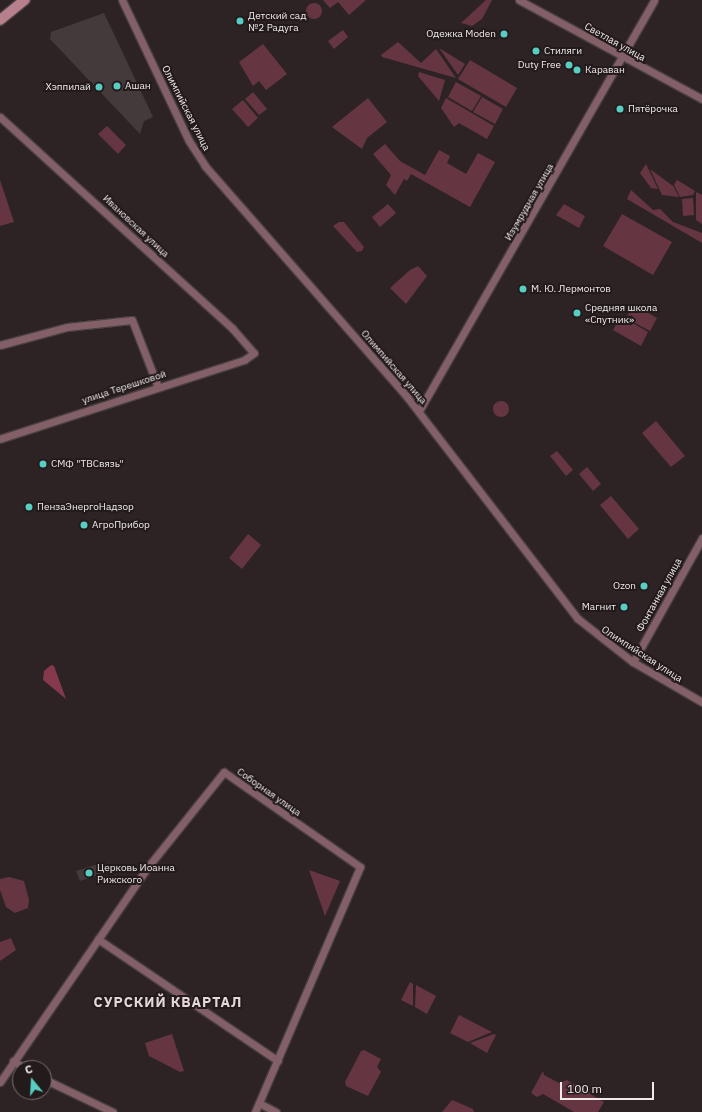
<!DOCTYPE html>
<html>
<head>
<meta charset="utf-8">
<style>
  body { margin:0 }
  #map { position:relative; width:702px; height:1112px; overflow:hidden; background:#2d2325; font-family:"IBM Plex Sans",sans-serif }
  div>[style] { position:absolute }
  .green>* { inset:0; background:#653641 }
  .round { border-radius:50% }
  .forest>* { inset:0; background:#84394d }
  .building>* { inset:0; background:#443a3c }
  .roads { filter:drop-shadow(1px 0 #483f41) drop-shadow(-1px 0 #483f41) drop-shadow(0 1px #483f41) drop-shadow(0 -1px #483f41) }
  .minor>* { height:7px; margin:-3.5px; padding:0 3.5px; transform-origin:3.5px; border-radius:3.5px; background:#836067 }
  .secondary>* { height:10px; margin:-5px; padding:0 5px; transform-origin:5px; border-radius:5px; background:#b8808c }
  .dots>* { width:11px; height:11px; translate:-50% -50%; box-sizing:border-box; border:2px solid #231a1c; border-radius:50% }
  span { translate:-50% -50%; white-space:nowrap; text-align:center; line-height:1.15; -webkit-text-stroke:4px #231a1c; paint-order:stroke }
  .poi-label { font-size:10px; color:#f0eaeb }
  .left { translate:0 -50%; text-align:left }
  .right { translate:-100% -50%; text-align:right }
  .street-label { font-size:10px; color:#f0eaeb }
  .district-label { font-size:14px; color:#e4d7d9; font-weight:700; letter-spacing:1px }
  .north { position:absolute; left:12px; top:1060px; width:40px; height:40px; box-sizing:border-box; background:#231a1c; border:1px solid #756d6f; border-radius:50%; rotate:342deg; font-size:11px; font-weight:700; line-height:16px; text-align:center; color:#f0eaeb }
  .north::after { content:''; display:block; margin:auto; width:14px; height:18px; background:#57cec1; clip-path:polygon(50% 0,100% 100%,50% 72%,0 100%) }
  .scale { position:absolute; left:560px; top:1082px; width:94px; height:18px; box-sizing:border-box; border:2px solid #f0eaeb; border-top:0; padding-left:5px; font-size:12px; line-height:14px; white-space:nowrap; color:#f0eaeb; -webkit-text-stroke:3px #231a1c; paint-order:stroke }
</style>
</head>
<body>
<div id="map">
  <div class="green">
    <i style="clip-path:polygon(323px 0,366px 0,349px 15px,338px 2px,330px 8px)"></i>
    <i style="clip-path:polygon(486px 0,492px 0,482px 19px,472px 26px,461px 23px)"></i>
    <i class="round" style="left:306px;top:3px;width:16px;height:16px"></i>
    <i style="clip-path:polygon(343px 30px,348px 37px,334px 49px,328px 41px)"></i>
    <i style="clip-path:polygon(398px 42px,421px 63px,436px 49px,456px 78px,382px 57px,381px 55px)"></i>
    <i style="clip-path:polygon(263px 44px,287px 74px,266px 90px,259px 81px,253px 86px,239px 62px)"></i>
    <i style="clip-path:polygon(439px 48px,465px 64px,458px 75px)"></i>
    <i style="clip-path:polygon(470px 60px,517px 88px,506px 107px,458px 79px)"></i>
    <i style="clip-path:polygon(419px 72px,445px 80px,439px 101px,418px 76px)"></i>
    <i style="clip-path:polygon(456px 82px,481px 96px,472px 111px,448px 97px)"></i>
    <i style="clip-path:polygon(253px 92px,267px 109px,259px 115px,245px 99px)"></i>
    <i style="clip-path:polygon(482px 97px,503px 109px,495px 124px,473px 112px)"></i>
    <i style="clip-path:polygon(368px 98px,387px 122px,367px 138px,362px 149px,332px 127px)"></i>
    <i style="clip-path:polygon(446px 98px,494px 126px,487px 139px,459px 123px,454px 127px,441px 108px)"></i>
    <i style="clip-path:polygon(243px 100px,258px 118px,248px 127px,232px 109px)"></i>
    <i style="clip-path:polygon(107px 126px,126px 145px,118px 154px,98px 134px)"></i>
    <i style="clip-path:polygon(385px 144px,400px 161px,425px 175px,439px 150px,450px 156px,447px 163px,466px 174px,478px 153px,495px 162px,470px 207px,411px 174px,407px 181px,404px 179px,395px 195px,386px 185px,391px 175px,373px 154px)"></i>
    <i style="clip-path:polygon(646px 164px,658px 189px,651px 188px,640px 173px)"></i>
    <i style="clip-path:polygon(650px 169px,673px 186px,679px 197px,662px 195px)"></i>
    <i style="clip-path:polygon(0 180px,14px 222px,0 226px)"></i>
    <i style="clip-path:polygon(677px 180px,695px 191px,693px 195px,680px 197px,674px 185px)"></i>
    <i style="clip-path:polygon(631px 190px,653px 210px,660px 209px,673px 222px,702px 233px,702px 243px,627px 199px)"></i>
    <i style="clip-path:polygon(696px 192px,702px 195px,702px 224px,696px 220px)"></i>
    <i style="clip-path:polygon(693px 198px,694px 215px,683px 216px,682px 199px)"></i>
    <i style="clip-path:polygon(388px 204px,396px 213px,380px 227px,372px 217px)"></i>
    <i style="clip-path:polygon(564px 204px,585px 216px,579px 228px,556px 215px)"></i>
    <i style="clip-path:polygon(622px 214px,672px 242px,653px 275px,603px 246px)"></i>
    <i style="clip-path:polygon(339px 222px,344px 222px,364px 247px,362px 251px,357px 252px,333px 226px)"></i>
    <i style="clip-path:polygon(418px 266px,427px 276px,406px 304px,390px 288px,410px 270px)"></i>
    <i style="clip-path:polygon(634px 305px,657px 318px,650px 331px,626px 318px)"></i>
    <i style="clip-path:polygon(621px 316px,648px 332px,641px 346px,613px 330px)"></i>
    <i class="round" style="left:493px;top:401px;width:16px;height:16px"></i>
    <i style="clip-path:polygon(656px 421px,685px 456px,671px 467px,642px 433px)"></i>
    <i style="clip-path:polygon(557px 451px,573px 470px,566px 476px,550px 456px)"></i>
    <i style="clip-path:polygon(587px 467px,601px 484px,593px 491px,579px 474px)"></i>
    <i style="clip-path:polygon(611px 496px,639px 529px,628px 539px,600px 505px)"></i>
    <i style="clip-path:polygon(248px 534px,261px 545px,242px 569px,229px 558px)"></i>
    <i style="clip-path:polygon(309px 870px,340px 881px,325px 916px)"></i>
    <i style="clip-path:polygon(9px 877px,24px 881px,29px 900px,28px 908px,15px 913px,6px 907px,0 890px,0 879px)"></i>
    <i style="clip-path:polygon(11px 938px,16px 950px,0 961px,0 942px)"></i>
    <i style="clip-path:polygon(410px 982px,413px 984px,413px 1006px,401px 1000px)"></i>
    <i style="clip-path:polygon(416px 985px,436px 996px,427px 1014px,415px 1007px)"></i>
    <i style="clip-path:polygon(459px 1015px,492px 1032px,468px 1042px,450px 1033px)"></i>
    <i style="clip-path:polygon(172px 1034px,184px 1071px,180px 1072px,149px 1056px,145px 1043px)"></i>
    <i style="clip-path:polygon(494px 1034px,496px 1035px,487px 1053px,470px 1043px)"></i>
    <i style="clip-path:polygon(364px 1050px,381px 1059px,377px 1067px,381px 1072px,368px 1096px,346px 1086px,345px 1082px,361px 1051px)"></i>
    <i style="clip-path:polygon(543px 1071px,544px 1075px,559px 1083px,567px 1080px,604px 1102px,598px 1112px,574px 1112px,543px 1094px,537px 1097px,531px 1093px)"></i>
    <i style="clip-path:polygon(452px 1100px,473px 1109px,474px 1112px,442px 1112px)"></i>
  </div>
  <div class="forest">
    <i style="clip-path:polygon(51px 665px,54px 666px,66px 699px,43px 680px,44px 671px)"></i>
  </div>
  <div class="building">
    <i style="clip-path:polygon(104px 13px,153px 117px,144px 121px,140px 134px,50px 39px,51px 32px)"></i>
    <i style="clip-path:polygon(98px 864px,101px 874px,80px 881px,76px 871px)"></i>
  </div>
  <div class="roads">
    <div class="minor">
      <i style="left:122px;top:0;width:156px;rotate:64.6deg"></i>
      <i style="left:189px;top:141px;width:30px;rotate:57deg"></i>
      <i style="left:205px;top:166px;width:307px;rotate:48.8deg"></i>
      <i style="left:407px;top:397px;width:279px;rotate:52.4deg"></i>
      <i style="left:577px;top:618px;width:71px;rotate:38.2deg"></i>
      <i style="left:633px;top:662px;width:80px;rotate:30.1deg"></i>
      <i style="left:519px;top:0;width:208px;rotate:28.4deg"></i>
      <i style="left:0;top:117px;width:314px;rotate:42.3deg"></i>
      <i style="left:232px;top:328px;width:33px;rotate:49deg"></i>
      <i style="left:254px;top:353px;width:12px;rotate:145deg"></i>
      <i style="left:244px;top:360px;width:256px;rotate:162.1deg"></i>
      <i style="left:0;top:345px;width:69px;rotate:-15deg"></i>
      <i style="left:67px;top:327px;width:65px;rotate:-6.1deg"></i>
      <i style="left:132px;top:320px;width:72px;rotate:68.8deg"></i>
      <i style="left:419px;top:411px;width:473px;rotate:-60.2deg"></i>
      <i style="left:633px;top:662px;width:142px;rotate:-60.9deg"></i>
      <i style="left:98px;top:939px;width:217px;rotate:34.1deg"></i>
      <i style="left:13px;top:1061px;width:14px;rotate:30deg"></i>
      <i style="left:44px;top:1079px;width:76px;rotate:25.6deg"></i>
      <i style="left:0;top:1082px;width:260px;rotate:-55.5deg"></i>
      <i style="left:147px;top:868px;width:123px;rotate:-51.3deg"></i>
      <i style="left:224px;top:772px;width:166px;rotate:34.9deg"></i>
      <i style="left:360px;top:867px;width:267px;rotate:113.2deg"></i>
      <i style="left:259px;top:1103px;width:19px;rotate:28deg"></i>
    </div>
    <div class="secondary">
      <i style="left:0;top:20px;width:32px;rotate:-39deg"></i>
    </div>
  </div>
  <div class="dots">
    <i style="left:240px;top:21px;background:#57cec1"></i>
    <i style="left:504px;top:34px;background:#57cec1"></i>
    <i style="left:536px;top:51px;background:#57cec1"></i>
    <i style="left:569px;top:65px;background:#57cec1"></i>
    <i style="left:577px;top:70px;background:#57cec1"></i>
    <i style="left:117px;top:86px;background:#57cec1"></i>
    <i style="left:99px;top:87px;background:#57cec1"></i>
    <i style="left:620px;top:109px;background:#57cec1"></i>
    <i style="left:523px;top:289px;background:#57cec1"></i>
    <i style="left:577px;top:313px;background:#57cec1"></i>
    <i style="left:43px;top:464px;background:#57cec1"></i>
    <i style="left:29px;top:507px;background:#57cec1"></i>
    <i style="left:84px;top:525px;background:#57cec1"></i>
    <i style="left:644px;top:586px;background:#57cec1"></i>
    <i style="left:624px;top:607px;background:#57cec1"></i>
    <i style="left:89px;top:873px;background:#57cec1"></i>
  </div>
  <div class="poi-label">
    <span class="left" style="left:248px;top:21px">Детский сад<br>№2 Радуга</span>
    <span class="right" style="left:496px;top:34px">Одежка Moden</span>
    <span class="left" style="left:544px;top:51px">Стиляги</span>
    <span class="right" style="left:561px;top:65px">Duty Free</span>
    <span class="left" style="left:585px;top:70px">Караван</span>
    <span class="left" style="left:125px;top:86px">Ашан</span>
    <span class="right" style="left:91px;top:87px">Хэппилай</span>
    <span class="left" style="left:628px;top:109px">Пятёрочка</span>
    <span class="left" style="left:531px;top:289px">М. Ю. Лермонтов</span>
    <span class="left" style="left:585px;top:313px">Средняя школа<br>«Спутник»</span>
    <span class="left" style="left:51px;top:464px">СМФ "ТВСвязь"</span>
    <span class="left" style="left:37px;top:507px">ПензаЭнергоНадзор</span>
    <span class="left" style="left:92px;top:525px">АгроПрибор</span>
    <span class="right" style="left:636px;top:586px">Ozon</span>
    <span class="right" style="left:616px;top:607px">Магнит</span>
    <span class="left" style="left:97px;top:873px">Церковь Иоанна<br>Рижского</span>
  </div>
  <div class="street-label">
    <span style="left:615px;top:42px;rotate:29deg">Светлая улица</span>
    <span style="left:186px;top:108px;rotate:63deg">Олимпийская улица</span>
    <span style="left:529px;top:202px;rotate:-60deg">Изумрудная улица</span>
    <span style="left:136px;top:226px;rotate:43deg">Ивановская улица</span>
    <span style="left:394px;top:367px;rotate:49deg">Олимпийская улица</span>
    <span style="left:124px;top:387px;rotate:-18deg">улица Терешковой</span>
    <span style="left:659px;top:595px;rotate:-61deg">Фонтанная улица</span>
    <span style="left:642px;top:654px;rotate:33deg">Олимпийская улица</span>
    <span style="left:269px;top:792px;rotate:35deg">Соборная улица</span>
  </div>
  <div class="district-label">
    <span style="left:168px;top:1002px">СУРСКИЙ КВАРТАЛ</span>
  </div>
  <div class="north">С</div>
  <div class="scale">100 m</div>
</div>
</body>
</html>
